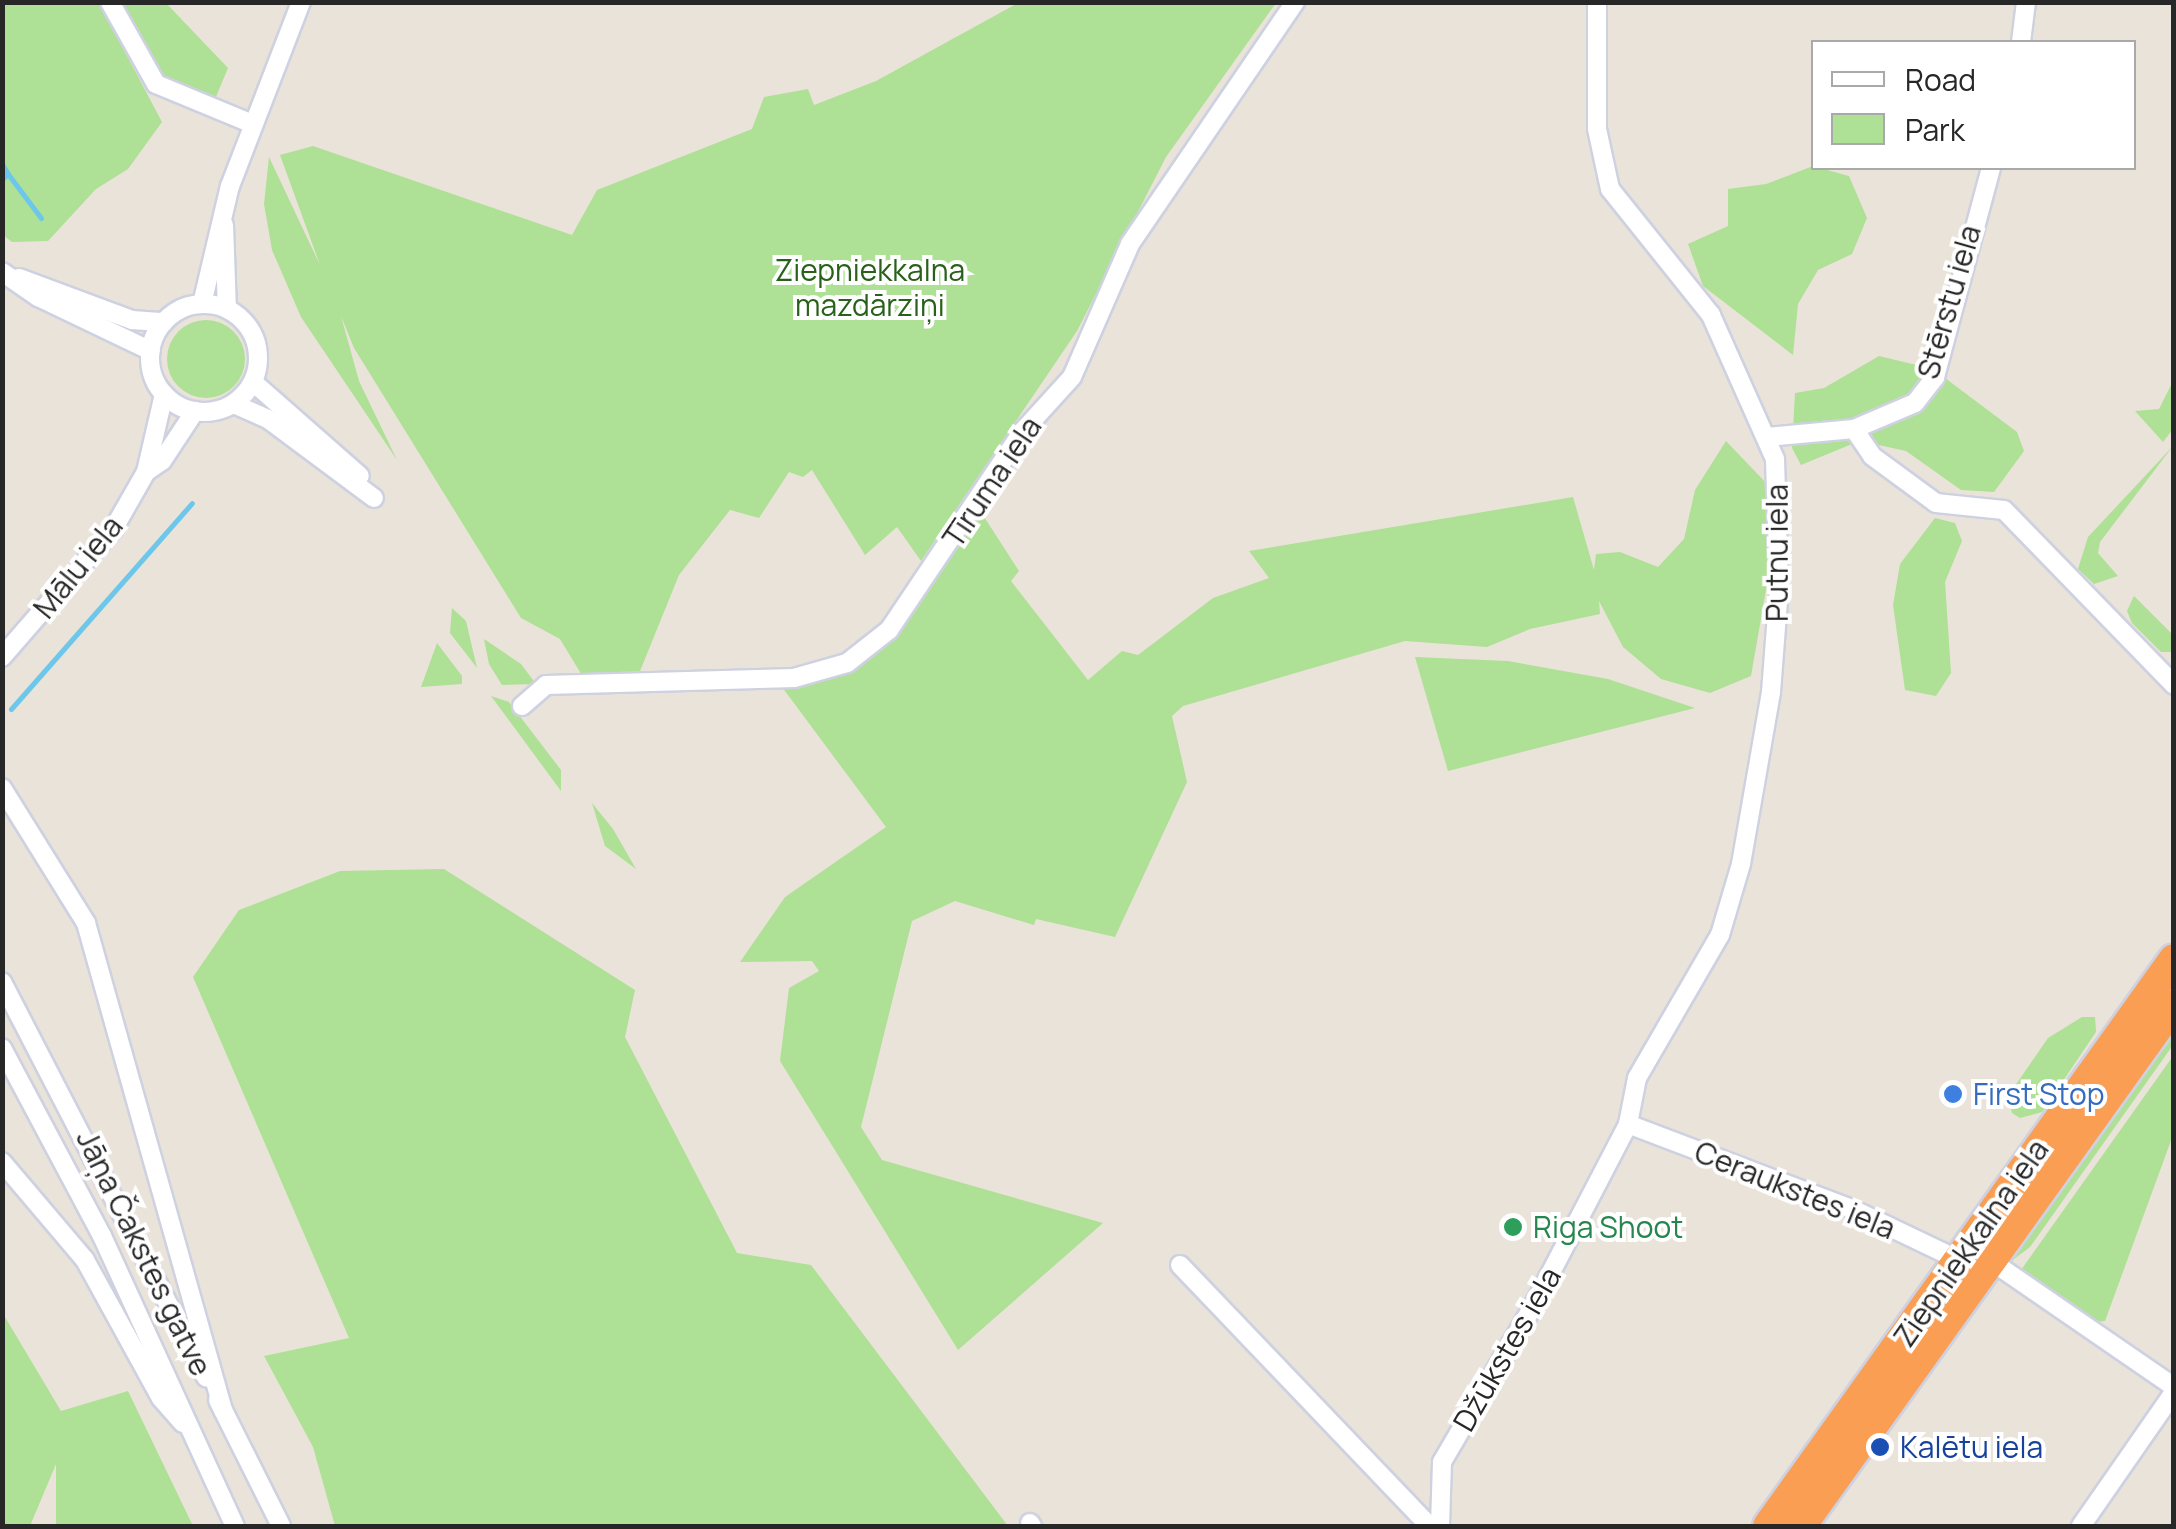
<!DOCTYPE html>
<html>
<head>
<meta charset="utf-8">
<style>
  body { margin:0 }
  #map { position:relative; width:2176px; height:1529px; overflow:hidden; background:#eae3d9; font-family:Manrope,sans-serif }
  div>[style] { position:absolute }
  .green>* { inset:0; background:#aee095 }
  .round { border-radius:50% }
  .stream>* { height:5px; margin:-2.5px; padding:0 2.5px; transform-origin:2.5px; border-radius:2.5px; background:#6cc7eb }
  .roads { filter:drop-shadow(2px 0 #ced1e0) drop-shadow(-2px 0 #ced1e0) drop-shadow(0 2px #ced1e0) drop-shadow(0 -2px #ced1e0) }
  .street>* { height:18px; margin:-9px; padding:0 9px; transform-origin:9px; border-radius:9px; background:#fff }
  .street>.ring { margin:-9px; padding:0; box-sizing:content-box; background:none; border:18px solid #fff; border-radius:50% }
  .highway>* { height:30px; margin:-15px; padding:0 15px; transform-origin:15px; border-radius:15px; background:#fa9e53 }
  .dots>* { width:28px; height:28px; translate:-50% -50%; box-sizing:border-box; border:5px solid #fff; border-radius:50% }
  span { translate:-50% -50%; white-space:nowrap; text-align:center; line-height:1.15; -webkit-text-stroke:8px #fff; paint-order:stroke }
  .park-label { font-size:30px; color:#28611a }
  .street-label { font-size:30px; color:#272727 }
  .shop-label { font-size:30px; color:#366cbe }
  .left { translate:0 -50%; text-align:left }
  .leisure-label { font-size:30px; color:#27864d }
  .transit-label { font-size:30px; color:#164399 }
  .frame { position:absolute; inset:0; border:5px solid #272727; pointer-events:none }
  .legend { position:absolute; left:1811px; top:40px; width:325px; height:130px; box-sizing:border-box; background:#fff; border:2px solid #a9a9a9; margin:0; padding:12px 18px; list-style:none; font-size:30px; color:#272727 }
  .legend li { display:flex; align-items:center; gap:20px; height:50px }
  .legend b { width:50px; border:2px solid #a9a9a9 }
</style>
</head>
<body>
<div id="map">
  <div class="green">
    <i style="clip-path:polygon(2px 3px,99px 3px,162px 122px,128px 169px,96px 189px,48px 241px,12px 242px,3px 235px)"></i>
    <i style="clip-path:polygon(117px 3px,166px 3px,228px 68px,215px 99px,161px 77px)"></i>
    <i style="clip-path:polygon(1018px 3px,1276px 3px,1166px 157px,1077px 331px,921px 561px,897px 527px,865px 555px,812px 470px,803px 477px,789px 472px,759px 518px,730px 510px,679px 575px,638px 676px,583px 677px,560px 639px,521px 618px,354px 348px,341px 316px,359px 381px,397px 460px,301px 317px,272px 250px,264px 204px,269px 157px,320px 265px,280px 155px,313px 146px,572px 235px,597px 190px,752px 129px,764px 97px,808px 89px,814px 105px,876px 81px)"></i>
    <i style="clip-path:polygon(1813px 166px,1849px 176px,1867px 218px,1852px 254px,1818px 270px,1798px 304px,1793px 355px,1703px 286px,1688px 244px,1728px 226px,1728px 189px,1766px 184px)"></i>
    <i class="round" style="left:167px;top:320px;width:78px;height:78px"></i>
    <i style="clip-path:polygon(1879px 356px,1933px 369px,2017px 432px,2024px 451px,1994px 492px,1961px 490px,1906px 451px,1874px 444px,1852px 444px,1801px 465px,1792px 448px,1795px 393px,1824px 388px)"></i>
    <i style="clip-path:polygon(2173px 381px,2173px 429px,2163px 442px,2135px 411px,2159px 409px)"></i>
    <i style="clip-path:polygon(1726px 441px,1768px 485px,1771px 561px,1751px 676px,1710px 693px,1661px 679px,1623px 647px,1599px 601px,1600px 614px,1530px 629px,1487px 647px,1405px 641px,1183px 706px,1172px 716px,1187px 782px,1115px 937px,1036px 919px,1034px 925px,955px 901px,912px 921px,861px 1127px,882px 1160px,1103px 1223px,958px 1350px,780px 1061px,789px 988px,819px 971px,812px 961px,740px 962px,785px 897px,886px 827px,782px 687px,841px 675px,885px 643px,929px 591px,979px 509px,1019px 571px,1011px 581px,1088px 680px,1122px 651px,1138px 655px,1213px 598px,1269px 578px,1249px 551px,1573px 497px,1594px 570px,1596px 554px,1620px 552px,1658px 567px,1684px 539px,1695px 490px)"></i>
    <i style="clip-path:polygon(2173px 446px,2100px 542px,2098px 553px,2118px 576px,2094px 584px,2078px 569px,2088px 537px)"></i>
    <i style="clip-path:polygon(1935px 518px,1955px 523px,1962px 541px,1945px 582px,1951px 673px,1936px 696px,1905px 690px,1893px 605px,1900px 564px)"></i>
    <i style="clip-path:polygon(2134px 596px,2173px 635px,2173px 652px,2161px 652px,2132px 623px,2127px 611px)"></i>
    <i style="clip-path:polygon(452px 608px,466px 621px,477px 668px,450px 633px)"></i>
    <i style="clip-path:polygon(484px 639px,521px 664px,536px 684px,502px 685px,489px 664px)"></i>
    <i style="clip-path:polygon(437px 643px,462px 676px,462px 684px,421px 687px)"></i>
    <i style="clip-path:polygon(1415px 657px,1508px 661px,1608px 679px,1695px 708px,1448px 771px)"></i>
    <i style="clip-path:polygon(491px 696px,509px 702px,561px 770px,561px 791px)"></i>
    <i style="clip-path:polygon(592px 803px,613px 829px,636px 869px,605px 846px)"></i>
    <i style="clip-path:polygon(444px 869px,635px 990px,625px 1037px,737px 1253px,811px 1265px,1008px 1526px,335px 1526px,313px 1447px,264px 1356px,349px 1338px,193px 977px,239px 910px,340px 871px)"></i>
    <i style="clip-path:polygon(2082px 1017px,2095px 1017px,2096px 1032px,2042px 1112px,2020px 1118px,2012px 1113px,2008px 1096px,2048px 1038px)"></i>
    <i style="clip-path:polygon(2173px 1023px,2173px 1045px,2030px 1247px,2010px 1262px)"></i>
    <i style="clip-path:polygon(2173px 1056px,2173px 1135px,2105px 1321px,2094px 1322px,2021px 1270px)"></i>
    <i style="clip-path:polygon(2px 1312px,61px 1411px,128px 1391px,193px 1526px,56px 1526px,56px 1464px,30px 1526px,3px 1526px)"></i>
  </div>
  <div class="stream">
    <i style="left:2px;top:164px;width:12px;rotate:59deg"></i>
    <i style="left:8px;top:174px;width:8px;rotate:140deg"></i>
    <i style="left:8px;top:174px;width:55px;rotate:53.1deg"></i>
    <i style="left:11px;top:709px;width:274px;rotate:-48.7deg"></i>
  </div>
  <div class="roads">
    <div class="street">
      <i style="left:110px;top:2px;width:94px;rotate:60.7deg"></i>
      <i style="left:156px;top:84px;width:102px;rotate:22.5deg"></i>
      <i style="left:2021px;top:42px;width:40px;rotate:-82.9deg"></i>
      <i style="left:224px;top:225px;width:84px;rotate:88deg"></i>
      <i style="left:2px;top:272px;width:44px;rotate:34.8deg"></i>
      <i style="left:38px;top:297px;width:125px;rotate:25.5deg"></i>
      <i style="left:19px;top:278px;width:121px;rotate:20.4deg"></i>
      <i style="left:132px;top:320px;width:32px;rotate:4deg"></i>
      <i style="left:202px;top:304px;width:121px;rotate:-76.7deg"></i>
      <i style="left:230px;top:186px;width:197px;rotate:-68.9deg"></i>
      <i class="ring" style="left:150px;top:304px;width:90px;height:90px"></i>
      <i style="left:253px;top:382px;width:142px;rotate:41.3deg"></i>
      <i style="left:234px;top:404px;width:37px;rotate:24deg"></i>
      <i style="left:268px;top:419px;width:132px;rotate:36.7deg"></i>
      <i style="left:1854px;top:429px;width:32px;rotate:56deg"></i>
      <i style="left:1872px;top:456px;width:79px;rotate:36.3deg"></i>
      <i style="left:1936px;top:503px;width:68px;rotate:5.9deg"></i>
      <i style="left:2004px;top:510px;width:244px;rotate:45.8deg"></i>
      <i style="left:1767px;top:437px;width:87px;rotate:-5.3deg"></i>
      <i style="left:1854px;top:429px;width:66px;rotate:-23.1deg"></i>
      <i style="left:1915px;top:403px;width:33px;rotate:-52deg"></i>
      <i style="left:1935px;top:377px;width:216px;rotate:-75deg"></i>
      <i style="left:146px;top:472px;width:80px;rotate:-77deg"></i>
      <i style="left:2px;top:657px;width:171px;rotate:-49deg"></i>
      <i style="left:114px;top:528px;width:64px;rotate:-60.3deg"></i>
      <i style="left:146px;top:472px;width:19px;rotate:-35deg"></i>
      <i style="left:162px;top:461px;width:60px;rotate:-56.6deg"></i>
      <i style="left:522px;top:706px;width:32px;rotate:-41deg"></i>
      <i style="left:546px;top:685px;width:248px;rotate:-1.6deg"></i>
      <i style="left:794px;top:678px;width:55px;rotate:-15.8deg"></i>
      <i style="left:847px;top:663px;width:53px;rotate:-38.2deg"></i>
      <i style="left:889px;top:630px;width:239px;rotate:-56.1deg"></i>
      <i style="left:1022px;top:432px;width:74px;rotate:-47.7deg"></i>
      <i style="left:1072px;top:377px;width:145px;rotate:-66.4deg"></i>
      <i style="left:1130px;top:244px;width:293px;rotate:-55.7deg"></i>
      <i style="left:2px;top:788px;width:159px;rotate:58.1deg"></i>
      <i style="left:86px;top:923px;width:506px;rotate:74.29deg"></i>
      <i style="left:2px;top:982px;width:445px;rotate:62.7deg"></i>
      <i style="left:2px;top:1048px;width:213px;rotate:62deg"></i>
      <i style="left:102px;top:1236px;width:319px;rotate:65.4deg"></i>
      <i style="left:1628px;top:1124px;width:240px;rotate:20.8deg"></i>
      <i style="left:1852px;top:1209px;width:119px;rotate:25.5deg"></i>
      <i style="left:2px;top:1162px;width:128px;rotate:49.7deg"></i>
      <i style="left:85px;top:1260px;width:158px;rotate:61.2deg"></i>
      <i style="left:161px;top:1398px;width:33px;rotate:49deg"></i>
      <i style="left:1991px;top:1261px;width:222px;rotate:34.5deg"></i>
      <i style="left:1180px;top:1265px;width:361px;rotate:46.3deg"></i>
      <i style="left:218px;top:1400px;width:141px;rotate:63.4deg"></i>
      <i style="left:1030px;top:1523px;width:4px;rotate:56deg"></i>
      <i style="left:1440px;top:1526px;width:64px;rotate:-88.2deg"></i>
      <i style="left:1442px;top:1462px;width:184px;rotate:-59.7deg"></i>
      <i style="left:1535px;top:1303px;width:202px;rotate:-62.5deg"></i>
      <i style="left:1628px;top:1124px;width:47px;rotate:-78.9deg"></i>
      <i style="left:1637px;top:1078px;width:165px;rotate:-59.9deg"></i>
      <i style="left:1720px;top:935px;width:74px;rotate:-73.5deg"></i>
      <i style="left:1741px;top:864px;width:175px;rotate:-80.1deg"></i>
      <i style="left:1771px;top:692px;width:105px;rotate:-85.6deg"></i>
      <i style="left:1779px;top:587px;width:128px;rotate:-91.8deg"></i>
      <i style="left:1775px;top:459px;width:158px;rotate:-114deg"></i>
      <i style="left:1711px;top:315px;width:161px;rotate:-128.7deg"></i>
      <i style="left:1610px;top:189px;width:61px;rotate:-102.2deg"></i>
      <i style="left:1597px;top:129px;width:127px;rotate:-90deg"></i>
      <i style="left:2081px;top:1526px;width:163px;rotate:-55.2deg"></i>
    </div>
    <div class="highway">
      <i style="left:1768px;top:1526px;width:697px;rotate:-54.4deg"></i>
      <i style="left:1801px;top:1526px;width:641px;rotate:-54.4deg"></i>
    </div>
  </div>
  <div class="dots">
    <i style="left:1953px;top:1094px;background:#3f7fe0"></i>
    <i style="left:1513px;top:1227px;background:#2e9e5b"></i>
    <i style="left:1880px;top:1447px;background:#1a4fb4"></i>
  </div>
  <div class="park-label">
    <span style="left:870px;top:287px">Ziepniekkalna<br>mazdārziņi</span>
  </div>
  <div class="street-label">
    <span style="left:1949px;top:302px;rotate:-74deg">Stērstu iela</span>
    <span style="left:992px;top:482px;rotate:-56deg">Tīruma iela</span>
    <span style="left:1777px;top:553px;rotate:-90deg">Putnu iela</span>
    <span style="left:78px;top:567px;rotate:-51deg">Mālu iela</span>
    <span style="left:1795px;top:1190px;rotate:22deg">Ceraukstes iela</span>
    <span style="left:1971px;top:1243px;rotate:-55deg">Ziepniekkalna iela</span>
    <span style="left:144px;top:1253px;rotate:64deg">Jāņa Čakstes gatve</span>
    <span style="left:1507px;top:1349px;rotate:-60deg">Džūkstes iela</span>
  </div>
  <div class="shop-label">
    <span class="left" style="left:1973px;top:1094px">First Stop</span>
  </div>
  <div class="leisure-label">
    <span class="left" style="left:1533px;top:1227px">Riga Shoot</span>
  </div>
  <div class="transit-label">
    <span class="left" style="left:1900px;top:1447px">Kalētu iela</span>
  </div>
  <div class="frame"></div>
  <ul class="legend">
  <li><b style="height:12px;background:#fff"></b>Road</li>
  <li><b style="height:28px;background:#aee095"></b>Park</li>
  </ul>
</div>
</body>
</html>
